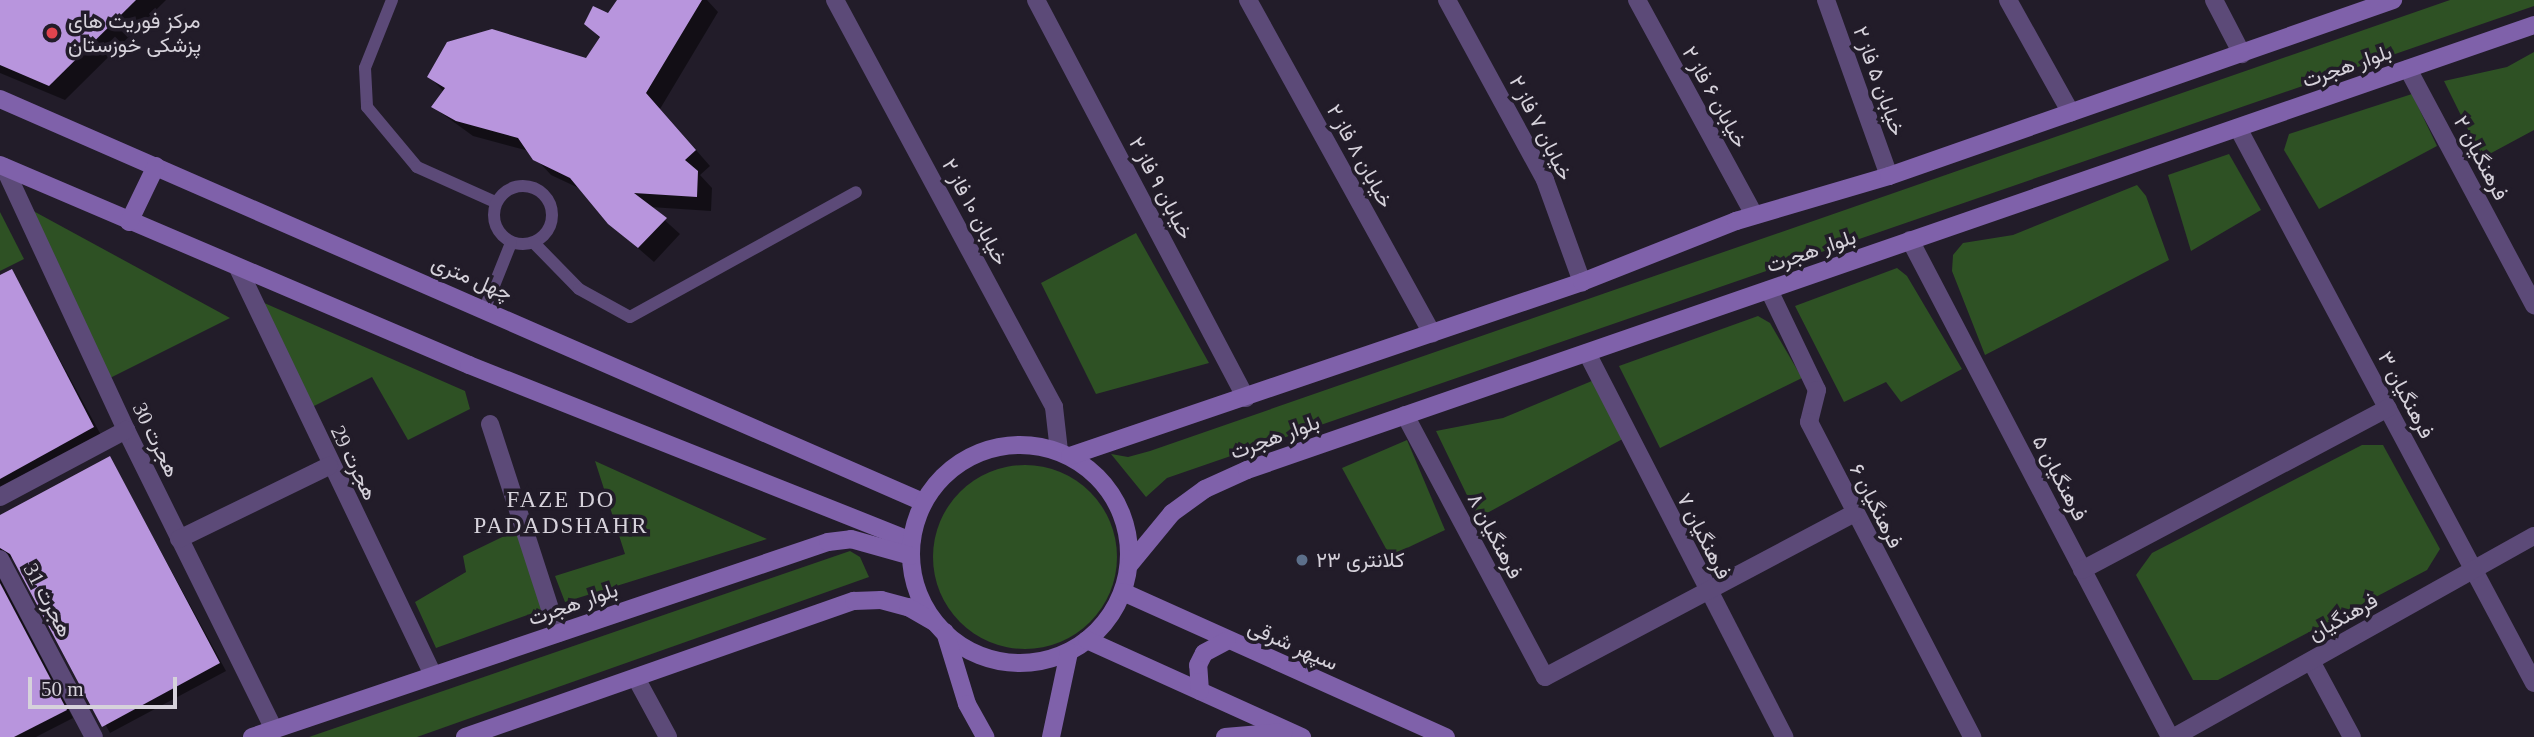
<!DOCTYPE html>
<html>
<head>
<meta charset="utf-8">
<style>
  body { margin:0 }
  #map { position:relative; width:2534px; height:737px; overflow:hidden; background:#221c29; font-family:"Times New Roman",Vazirmatn,serif }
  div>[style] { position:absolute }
  .green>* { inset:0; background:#2e5124 }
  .round { border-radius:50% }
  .shadow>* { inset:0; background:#0007 }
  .building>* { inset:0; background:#b895dd }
  .lane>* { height:12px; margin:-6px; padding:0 6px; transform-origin:6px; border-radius:6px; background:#5c4a78 }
  .lane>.ring { margin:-6px; padding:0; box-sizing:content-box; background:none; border:12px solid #5c4a78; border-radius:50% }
  .street>* { height:18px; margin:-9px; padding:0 9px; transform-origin:9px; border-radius:9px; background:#5c4a78 }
  .secondary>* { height:18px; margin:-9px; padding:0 9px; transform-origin:9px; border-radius:9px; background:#7f61aa }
  .secondary>.ring { margin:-9px; padding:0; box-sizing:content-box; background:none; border:18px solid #7f61aa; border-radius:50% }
  .dots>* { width:19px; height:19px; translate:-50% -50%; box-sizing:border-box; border:4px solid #221c29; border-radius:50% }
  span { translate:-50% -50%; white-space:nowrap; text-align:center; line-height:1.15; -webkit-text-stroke:7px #221c29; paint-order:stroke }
  .poi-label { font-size:21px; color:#d6d2db }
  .left { translate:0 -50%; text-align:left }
  .street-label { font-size:21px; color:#d6d2db }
  .neighbourhood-label { font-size:23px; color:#d6d2db; letter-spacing:2px }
  .scale { position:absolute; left:28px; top:677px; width:149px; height:32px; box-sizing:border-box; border:4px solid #d6d2db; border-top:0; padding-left:9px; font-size:21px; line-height:24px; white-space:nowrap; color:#d6d2db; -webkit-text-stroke:5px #221c29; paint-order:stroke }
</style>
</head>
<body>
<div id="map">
  <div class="green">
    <i style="clip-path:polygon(2450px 0,2534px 0,2534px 6px,1167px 478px,1146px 497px,1111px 454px,1128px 457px,1150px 451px)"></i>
    <i style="clip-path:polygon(2534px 52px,2534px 130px,2482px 158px,2444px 81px,2507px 67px)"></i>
    <i style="clip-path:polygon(2412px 94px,2437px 146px,2319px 209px,2284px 150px,2289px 134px)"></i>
    <i style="clip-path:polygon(2229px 154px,2261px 210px,2191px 251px,2168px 175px)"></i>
    <i style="clip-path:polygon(2137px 185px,2146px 196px,2169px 260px,1985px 355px,1952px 271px,1953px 255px,1963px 243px,2013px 235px)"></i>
    <i style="clip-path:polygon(26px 207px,230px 318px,108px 379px)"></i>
    <i style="clip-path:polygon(0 212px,24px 259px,0 271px)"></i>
    <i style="clip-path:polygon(1136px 233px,1209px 363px,1096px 394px,1041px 283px)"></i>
    <i style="clip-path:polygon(1897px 268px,1907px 276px,1962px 369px,1901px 402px,1886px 382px,1844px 402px,1795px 306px)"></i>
    <i style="clip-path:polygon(244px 294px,465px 391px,470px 409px,408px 440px,372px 377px,306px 410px)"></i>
    <i style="clip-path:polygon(1758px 316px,1770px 323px,1802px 378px,1660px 448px,1619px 366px)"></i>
    <i style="clip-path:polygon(1599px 378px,1628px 436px,1478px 518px,1436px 431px,1503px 418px)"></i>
    <i style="clip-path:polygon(1407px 440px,1445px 530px,1390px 556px,1342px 468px)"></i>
    <i style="clip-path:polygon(2362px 445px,2383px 445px,2440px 549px,2427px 570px,2218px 680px,2193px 680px,2136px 575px,2152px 553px)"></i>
    <i style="clip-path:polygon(595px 461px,767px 539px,565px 602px,555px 576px,625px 554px)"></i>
    <i class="round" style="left:933px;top:465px;width:184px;height:184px"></i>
    <i style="clip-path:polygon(517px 530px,544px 609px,436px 648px,415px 602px,466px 572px,463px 556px)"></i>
    <i style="clip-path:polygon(850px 551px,860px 557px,869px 577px,417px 737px,309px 737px)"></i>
  </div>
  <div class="shadow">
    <i style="clip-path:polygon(0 0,166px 0,65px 100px,0 73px)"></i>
    <i style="clip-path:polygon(619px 0,707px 0,718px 12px,660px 109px,710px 166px,700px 175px,712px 188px,711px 211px,650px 207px,680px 234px,654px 262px,609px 223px,583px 190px,551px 175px,529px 151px,473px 136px,433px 107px,444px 92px,430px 77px,586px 60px,601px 39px,586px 24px,609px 15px)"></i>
    <i style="clip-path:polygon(12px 272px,101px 435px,0 489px,0 278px)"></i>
    <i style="clip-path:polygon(110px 458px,226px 671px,110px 733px,15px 559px,3px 555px,0 563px,0 516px)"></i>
    <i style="clip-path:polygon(0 579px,73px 718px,36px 737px,0 737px)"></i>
  </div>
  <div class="building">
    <i style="clip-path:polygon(0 0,136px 0,49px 86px,0 65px)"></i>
    <i style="clip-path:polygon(617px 0,702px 0,646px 93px,696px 150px,685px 160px,698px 171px,697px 197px,634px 193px,667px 218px,638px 248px,608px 224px,570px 178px,533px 160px,518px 138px,456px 121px,431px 107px,445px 88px,427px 77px,447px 42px,492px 29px,586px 58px,600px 37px,584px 24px,593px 6px,608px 13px)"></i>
    <i style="clip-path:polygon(12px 269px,94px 427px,0 479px,0 275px)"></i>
    <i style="clip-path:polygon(110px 456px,220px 663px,102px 727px,10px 554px,0 548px,0 515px)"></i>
    <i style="clip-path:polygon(0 583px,67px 710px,14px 737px,0 737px)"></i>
  </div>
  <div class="lane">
    <i style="left:392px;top:0;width:73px;rotate:111.7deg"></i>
    <i style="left:365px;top:68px;width:39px;rotate:87deg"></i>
    <i style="left:367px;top:107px;width:78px;rotate:50.2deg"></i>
    <i style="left:417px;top:167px;width:85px;rotate:24.2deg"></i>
    <i class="ring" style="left:494px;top:186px;width:46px;height:46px"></i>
    <i style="left:534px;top:243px;width:64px;rotate:45.6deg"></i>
    <i style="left:579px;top:289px;width:58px;rotate:28.8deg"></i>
    <i style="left:630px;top:317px;width:258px;rotate:-28.9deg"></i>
    <i style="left:485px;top:308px;width:70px;rotate:-68.2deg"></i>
  </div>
  <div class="street">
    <i style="left:835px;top:0;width:462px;rotate:61.7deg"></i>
    <i style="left:1054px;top:407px;width:44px;rotate:83.5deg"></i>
    <i style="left:1036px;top:0;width:450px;rotate:62.2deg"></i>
    <i style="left:1248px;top:0;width:381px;rotate:61.1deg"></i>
    <i style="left:1447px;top:0;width:205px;rotate:61.4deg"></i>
    <i style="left:1545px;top:180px;width:109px;rotate:70.1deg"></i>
    <i style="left:1637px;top:0;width:245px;rotate:61.4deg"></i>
    <i style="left:1826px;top:0;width:187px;rotate:70.3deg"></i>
    <i style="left:2008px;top:0;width:129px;rotate:60.9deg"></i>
    <i style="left:2214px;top:0;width:61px;rotate:62.6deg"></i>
    <i style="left:2408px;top:69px;width:268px;rotate:61.9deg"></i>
    <i style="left:2238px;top:128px;width:629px;rotate:61.93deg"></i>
    <i style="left:0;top:169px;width:4px;rotate:-27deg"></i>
    <i style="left:4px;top:167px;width:290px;rotate:65.1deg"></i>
    <i style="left:126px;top:430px;width:334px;rotate:63.7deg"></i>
    <i style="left:1910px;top:240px;width:561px;rotate:62.38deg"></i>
    <i style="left:238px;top:268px;width:451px;rotate:64.4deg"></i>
    <i style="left:1769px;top:290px;width:111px;rotate:64.4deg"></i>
    <i style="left:1817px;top:390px;width:33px;rotate:104deg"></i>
    <i style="left:1809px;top:422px;width:355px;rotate:62.6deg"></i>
    <i style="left:1587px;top:353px;width:432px;rotate:62.8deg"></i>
    <i style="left:1405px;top:415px;width:297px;rotate:61.9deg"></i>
    <i style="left:1545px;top:677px;width:348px;rotate:-27.9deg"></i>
    <i style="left:490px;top:424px;width:220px;rotate:72deg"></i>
    <i style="left:0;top:497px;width:143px;rotate:-28deg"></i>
    <i style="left:179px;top:539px;width:167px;rotate:-26deg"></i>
    <i style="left:0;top:559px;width:201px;rotate:62.2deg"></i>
    <i style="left:2082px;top:570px;width:346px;rotate:-27.9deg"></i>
    <i style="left:2311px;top:661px;width:86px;rotate:61.7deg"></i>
    <i style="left:636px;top:678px;width:67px;rotate:61.5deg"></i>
    <i style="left:2174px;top:737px;width:412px;rotate:-29.2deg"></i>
  </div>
  <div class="secondary">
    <i style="left:0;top:99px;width:1007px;rotate:23.59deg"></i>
    <i style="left:0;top:165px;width:510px;rotate:23.1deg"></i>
    <i style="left:469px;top:365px;width:476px;rotate:21.7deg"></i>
    <i style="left:129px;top:222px;width:62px;rotate:-64.3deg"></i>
    <i class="ring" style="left:911px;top:445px;width:200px;height:200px"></i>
    <i style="left:1070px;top:456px;width:541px;rotate:-18.77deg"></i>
    <i style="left:1582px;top:282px;width:166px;rotate:-21.6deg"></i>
    <i style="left:1736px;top:221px;width:159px;rotate:-16.4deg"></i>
    <i style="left:1889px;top:176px;width:534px;rotate:-19.25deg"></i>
    <i style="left:1130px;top:564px;width:66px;rotate:-50.5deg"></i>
    <i style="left:1172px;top:513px;width:41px;rotate:-36deg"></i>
    <i style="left:1205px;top:489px;width:46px;rotate:-24.3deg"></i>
    <i style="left:1247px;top:470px;width:1362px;rotate:-19.07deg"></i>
    <i style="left:1123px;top:592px;width:354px;rotate:24.2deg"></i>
    <i style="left:945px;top:632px;width:75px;rotate:73deg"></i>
    <i style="left:967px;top:704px;width:38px;rotate:61deg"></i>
    <i style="left:1087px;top:640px;width:236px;rotate:24.3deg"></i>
    <i style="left:1200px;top:691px;width:26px;rotate:-94deg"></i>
    <i style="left:1198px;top:665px;width:13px;rotate:-63deg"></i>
    <i style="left:1204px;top:653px;width:26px;rotate:-28deg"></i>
    <i style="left:252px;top:737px;width:608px;rotate:-18.7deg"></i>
    <i style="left:828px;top:542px;width:23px;rotate:-7deg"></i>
    <i style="left:851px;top:539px;width:62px;rotate:15.8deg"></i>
    <i style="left:465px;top:737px;width:412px;rotate:-19.3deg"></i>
    <i style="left:854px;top:601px;width:27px;rotate:-2deg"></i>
    <i style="left:881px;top:600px;width:28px;rotate:15deg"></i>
    <i style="left:908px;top:607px;width:30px;rotate:30deg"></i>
    <i style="left:1051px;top:737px;width:87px;rotate:-78deg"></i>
    <i style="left:1225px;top:737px;width:59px;rotate:-4.8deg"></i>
  </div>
  <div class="dots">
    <i style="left:52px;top:33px;background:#e0444e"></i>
    <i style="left:1302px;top:560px;background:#5c6f8a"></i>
  </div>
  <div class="poi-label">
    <span class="left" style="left:68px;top:33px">مرکز فوریت های<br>پزشکی خوزستان</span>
    <span class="left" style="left:1316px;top:560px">کلانتری ۲۳</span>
  </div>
  <div class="street-label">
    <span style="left:2347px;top:66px;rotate:-19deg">بلوار هجرت</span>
    <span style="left:1879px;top:81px;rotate:70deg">خیابان ۵ فاز ۲</span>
    <span style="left:1715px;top:97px;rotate:61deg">خیابان ۶ فاز ۲</span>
    <span style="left:1541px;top:128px;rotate:63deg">خیابان ۷ فاز ۲</span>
    <span style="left:1360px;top:156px;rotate:61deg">خیابان ۸ فاز ۲</span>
    <span style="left:2481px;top:158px;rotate:62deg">فرهنگیان ۲</span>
    <span style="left:1161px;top:188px;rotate:62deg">خیابان ۹ فاز ۲</span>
    <span style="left:975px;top:212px;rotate:62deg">خیابان ۱۰ فاز ۲</span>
    <span style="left:1811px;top:251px;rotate:-19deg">بلوار هجرت</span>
    <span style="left:472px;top:278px;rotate:23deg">چهل متری</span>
    <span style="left:2406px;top:395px;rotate:62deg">فرهنگیان ۳</span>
    <span style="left:1275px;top:437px;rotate:-20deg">بلوار هجرت</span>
    <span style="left:156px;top:440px;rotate:64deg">هجرت 30</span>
    <span style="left:354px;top:463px;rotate:64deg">هجرت 29</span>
    <span style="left:2060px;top:478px;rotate:62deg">فرهنگیان ۵</span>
    <span style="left:1876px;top:506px;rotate:63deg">فرهنگیان ۶</span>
    <span style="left:1495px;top:536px;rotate:62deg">فرهنگیان ۸</span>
    <span style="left:1704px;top:536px;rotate:63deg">فرهنگیان ۷</span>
    <span style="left:48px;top:600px;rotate:62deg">هجرت 31</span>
    <span style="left:573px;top:604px;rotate:-19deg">بلوار هجرت</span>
    <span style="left:2343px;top:617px;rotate:-29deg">فرهنگیان</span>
    <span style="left:1293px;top:645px;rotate:24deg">سپهر شرقی</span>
  </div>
  <div class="neighbourhood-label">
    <span style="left:561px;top:513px">FAZE DO<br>PADADSHAHR</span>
  </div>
  <div class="scale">50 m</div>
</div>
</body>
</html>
